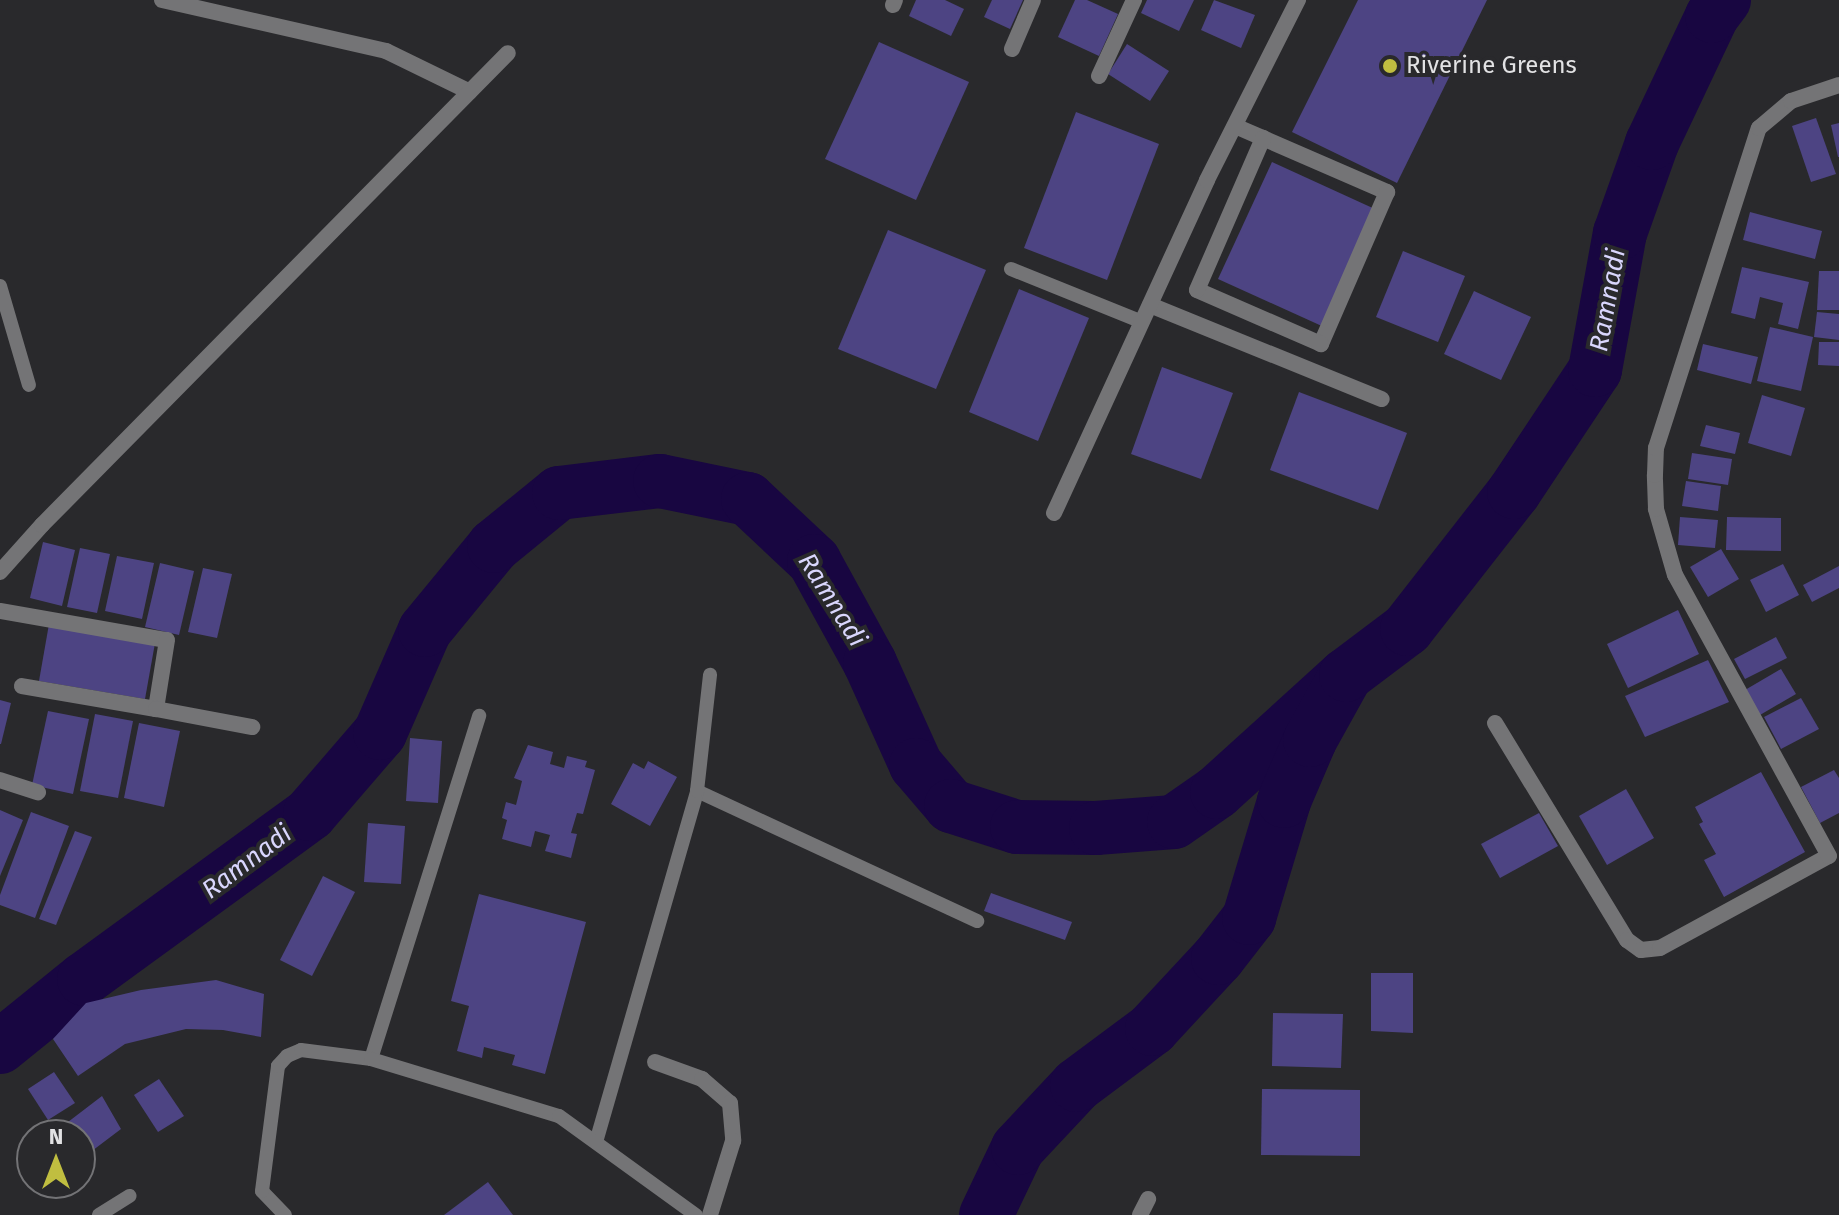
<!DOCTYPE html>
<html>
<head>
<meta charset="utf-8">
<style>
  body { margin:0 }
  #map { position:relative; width:1839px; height:1215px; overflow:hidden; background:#29292c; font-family:"Fira Sans",sans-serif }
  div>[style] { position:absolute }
  .river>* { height:54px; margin:-27px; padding:0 27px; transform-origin:27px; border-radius:27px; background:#180641 }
  .building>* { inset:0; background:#4d4483 }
  .lane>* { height:14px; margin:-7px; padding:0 7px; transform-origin:7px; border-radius:7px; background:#747476 }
  .street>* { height:16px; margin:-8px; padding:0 8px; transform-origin:8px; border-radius:8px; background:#747476 }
  .dots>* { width:22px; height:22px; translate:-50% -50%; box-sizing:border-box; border:4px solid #29292c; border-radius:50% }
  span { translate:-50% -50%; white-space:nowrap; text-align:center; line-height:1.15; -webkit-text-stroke:8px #29292c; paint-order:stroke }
  .poi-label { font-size:24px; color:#e2e2e4 }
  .left { translate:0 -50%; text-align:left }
  .water-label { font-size:26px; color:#d9d6fd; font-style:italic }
  .north { position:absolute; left:16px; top:1119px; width:80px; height:80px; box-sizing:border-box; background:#29292c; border:2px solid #737376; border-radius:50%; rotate:0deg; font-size:22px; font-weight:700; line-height:32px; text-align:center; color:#e2e2e4 }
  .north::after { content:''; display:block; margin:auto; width:28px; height:36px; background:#c0be40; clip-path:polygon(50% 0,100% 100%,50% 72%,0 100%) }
</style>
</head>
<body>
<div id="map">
  <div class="river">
    <i style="left:0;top:1047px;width:108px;rotate:-39deg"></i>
    <i style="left:84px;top:979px;width:280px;rotate:-36.1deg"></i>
    <i style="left:310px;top:814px;width:107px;rotate:-49.2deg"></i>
    <i style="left:380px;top:733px;width:112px;rotate:-66.4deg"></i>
    <i style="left:425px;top:630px;width:109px;rotate:-50.6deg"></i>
    <i style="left:494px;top:546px;width:84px;rotate:-39.2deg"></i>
    <i style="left:559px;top:493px;width:102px;rotate:-6.8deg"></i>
    <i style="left:660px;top:481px;width:90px;rotate:11.6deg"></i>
    <i style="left:748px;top:499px;width:91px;rotate:43.2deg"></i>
    <i style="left:814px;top:561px;width:116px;rotate:61.2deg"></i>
    <i style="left:870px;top:663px;width:112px;rotate:65.7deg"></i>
    <i style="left:916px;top:765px;width:54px;rotate:49.5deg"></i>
    <i style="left:951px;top:806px;width:69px;rotate:17.7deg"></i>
    <i style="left:1017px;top:827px;width:79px;rotate:0.7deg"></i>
    <i style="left:1096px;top:828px;width:78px;rotate:-4.4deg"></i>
    <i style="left:1174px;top:822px;width:52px;rotate:-34.9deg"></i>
    <i style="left:1217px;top:792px;width:174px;rotate:-42.2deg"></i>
    <i style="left:986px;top:1215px;width:74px;rotate:-64.5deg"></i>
    <i style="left:1018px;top:1148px;width:86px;rotate:-46.9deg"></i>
    <i style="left:1077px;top:1085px;width:94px;rotate:-36.7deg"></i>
    <i style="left:1152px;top:1029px;width:97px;rotate:-47.1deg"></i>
    <i style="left:1218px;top:958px;width:51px;rotate:-52.2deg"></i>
    <i style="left:1249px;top:918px;width:122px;rotate:-73.3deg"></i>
    <i style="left:1284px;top:801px;width:66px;rotate:-66.9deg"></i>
    <i style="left:1310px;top:740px;width:74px;rotate:-61deg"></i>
    <i style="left:1346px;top:675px;width:76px;rotate:-37deg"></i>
    <i style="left:1407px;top:629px;width:174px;rotate:-52deg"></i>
    <i style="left:1514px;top:492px;width:146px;rotate:-56.4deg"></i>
    <i style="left:1595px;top:370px;width:139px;rotate:-79.7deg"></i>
    <i style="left:1620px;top:233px;width:96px;rotate:-70.4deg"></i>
    <i style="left:1652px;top:143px;width:140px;rotate:-64.7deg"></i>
    <i style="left:1712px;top:16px;width:20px;rotate:-53deg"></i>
  </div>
  <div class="building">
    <i style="clip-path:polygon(916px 0,945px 0,964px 9px,951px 36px,909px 16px)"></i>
    <i style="clip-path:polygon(992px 0,1023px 0,1010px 29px,984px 17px)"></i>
    <i style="clip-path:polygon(1075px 0,1087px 0,1118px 14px,1099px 56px,1058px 37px)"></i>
    <i style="clip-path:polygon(1147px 0,1194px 0,1179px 31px,1141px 13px)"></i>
    <i style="clip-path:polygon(1214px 0,1255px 15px,1241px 48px,1201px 30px)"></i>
    <i style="clip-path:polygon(1358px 0,1487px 0,1397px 183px,1292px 132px)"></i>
    <i style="clip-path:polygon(879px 42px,969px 82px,916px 200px,825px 159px)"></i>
    <i style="clip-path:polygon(1127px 44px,1169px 71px,1150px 101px,1108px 74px)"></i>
    <i style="clip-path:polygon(1076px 112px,1159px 144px,1107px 280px,1024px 248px)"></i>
    <i style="clip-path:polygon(1816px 118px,1836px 174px,1811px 182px,1792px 126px)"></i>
    <i style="clip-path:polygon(1839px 123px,1839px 157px,1838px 157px,1831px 125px)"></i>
    <i style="clip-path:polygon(1272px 162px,1377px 210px,1324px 327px,1218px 279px)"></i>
    <i style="clip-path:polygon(1750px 212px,1822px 231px,1815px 259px,1743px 240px)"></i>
    <i style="clip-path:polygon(888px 230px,986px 270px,936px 389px,838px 349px)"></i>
    <i style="clip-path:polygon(1403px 251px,1465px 276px,1438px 342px,1376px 317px)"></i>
    <i style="clip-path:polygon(1742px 267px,1809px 282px,1798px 329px,1778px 324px,1783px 303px,1760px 297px,1755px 319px,1731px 313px)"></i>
    <i style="clip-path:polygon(1819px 271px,1839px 271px,1839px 310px,1817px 310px)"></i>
    <i style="clip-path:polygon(1019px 289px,1089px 318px,1038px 441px,969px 412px)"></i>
    <i style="clip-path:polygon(1474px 291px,1531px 317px,1501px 380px,1444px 354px)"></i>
    <i style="clip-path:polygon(1817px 312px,1839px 314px,1839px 340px,1814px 337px)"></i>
    <i style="clip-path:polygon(1770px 327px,1813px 337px,1801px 391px,1757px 381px)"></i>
    <i style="clip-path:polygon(1819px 342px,1839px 342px,1839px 366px,1818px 365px)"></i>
    <i style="clip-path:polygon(1703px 344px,1758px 357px,1751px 384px,1697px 370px)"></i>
    <i style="clip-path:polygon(1162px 367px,1233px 393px,1201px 479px,1131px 454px)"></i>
    <i style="clip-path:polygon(1299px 392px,1407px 433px,1378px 510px,1270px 470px)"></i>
    <i style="clip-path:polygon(1762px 395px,1805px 408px,1791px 456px,1748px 443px)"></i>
    <i style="clip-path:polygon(1706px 425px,1740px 433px,1735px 454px,1700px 446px)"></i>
    <i style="clip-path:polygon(1692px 453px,1732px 459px,1728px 485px,1688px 479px)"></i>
    <i style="clip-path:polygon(1686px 481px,1721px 486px,1718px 511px,1682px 506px)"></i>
    <i style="clip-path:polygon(1680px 517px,1718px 520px,1715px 548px,1678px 545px)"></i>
    <i style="clip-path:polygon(1727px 517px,1781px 518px,1781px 551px,1726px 550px)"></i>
    <i style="clip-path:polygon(43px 542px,75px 550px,62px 606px,30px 598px)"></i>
    <i style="clip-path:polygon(80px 548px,110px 554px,97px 613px,67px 607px)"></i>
    <i style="clip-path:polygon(1721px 549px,1739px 579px,1708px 597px,1690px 567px)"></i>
    <i style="clip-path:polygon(117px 556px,154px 563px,142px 619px,105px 611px)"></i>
    <i style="clip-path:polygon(160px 563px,194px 571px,179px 635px,145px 627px)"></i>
    <i style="clip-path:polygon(1783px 564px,1799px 595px,1766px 612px,1750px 580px)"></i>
    <i style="clip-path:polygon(1839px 566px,1839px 588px,1812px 602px,1803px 585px)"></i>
    <i style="clip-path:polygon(203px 568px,232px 574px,217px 638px,188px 632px)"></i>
    <i style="clip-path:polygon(1678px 610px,1699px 654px,1628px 688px,1607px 644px)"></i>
    <i style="clip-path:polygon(49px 624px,155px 643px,145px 699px,39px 681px)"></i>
    <i style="clip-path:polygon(1776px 637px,1787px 658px,1745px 679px,1734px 659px)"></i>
    <i style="clip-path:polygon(1708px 660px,1729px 702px,1645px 737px,1625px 696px)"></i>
    <i style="clip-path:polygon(1781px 669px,1796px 694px,1760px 715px,1745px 690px)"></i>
    <i style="clip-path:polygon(1801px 698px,1819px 729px,1781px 749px,1764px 717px)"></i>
    <i style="clip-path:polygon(0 700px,11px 703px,1px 744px,0 744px)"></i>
    <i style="clip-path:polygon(48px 711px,89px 719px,73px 794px,32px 785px)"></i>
    <i style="clip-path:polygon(95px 714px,133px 721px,118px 798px,80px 791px)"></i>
    <i style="clip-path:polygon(139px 723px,180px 731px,164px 807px,124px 798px)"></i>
    <i style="clip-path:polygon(410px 738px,442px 741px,438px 803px,406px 801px)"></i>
    <i style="clip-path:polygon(528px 745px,553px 752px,550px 764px,564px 768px,567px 756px,587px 761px,585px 767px,595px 770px,583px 814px,577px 813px,571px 833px,577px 834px,571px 858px,545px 851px,550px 835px,535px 831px,531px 847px,502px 839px,507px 820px,502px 818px,506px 802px,516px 805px,522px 781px,514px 778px)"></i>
    <i style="clip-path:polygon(648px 761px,677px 777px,650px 826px,611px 804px,633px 763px,644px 769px)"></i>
    <i style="clip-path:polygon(1834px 770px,1839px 778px,1839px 813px,1820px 823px,1801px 787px)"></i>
    <i style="clip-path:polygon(1761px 772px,1805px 852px,1724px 897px,1704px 860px,1716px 854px,1699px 824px,1703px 822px,1695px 807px)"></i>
    <i style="clip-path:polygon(1626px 789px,1654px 838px,1607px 865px,1579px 816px)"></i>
    <i style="clip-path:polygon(0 810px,23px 820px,0 876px)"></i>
    <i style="clip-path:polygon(31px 812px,69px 826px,35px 918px,0 905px,0 895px)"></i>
    <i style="clip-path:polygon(1539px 813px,1558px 846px,1500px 878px,1481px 844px)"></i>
    <i style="clip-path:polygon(368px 823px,405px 826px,401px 884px,364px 882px)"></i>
    <i style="clip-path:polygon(75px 831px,92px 837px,56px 925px,39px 919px)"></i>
    <i style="clip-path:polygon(323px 876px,355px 892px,312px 976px,280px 960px)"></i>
    <i style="clip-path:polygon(991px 893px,1072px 922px,1065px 940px,984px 911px)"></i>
    <i style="clip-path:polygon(479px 894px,586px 922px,545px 1074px,512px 1065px,515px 1055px,484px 1047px,482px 1058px,457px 1051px,469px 1006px,451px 1001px)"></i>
    <i style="clip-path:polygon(1371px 973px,1413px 973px,1413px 1033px,1371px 1031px)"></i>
    <i style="clip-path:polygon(216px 980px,264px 994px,261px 1037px,223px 1030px,186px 1029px,125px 1044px,78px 1076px,53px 1039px,86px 1003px,141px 990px)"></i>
    <i style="clip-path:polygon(1273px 1013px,1343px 1014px,1341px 1068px,1272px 1066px)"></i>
    <i style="clip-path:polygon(54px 1072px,75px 1103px,48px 1120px,28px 1089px)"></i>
    <i style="clip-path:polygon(159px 1079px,184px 1116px,158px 1132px,134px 1095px)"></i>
    <i style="clip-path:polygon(1262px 1089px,1360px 1090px,1360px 1156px,1261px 1155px)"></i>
    <i style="clip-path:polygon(102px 1096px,121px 1129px,80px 1160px,80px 1135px,51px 1135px)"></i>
    <i style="clip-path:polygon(488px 1182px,513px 1215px,444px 1215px)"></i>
  </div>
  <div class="lane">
    <i style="left:1011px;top:269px;width:141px;rotate:22deg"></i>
    <i style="left:0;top:286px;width:103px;rotate:73.7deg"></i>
    <i style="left:697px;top:791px;width:309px;rotate:24.9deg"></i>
    <i style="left:371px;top:1059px;width:360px;rotate:-72.5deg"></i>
    <i style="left:596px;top:1142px;width:365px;rotate:-73.9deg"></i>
    <i style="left:697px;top:791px;width:117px;rotate:-83.6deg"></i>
    <i style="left:99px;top:1215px;width:36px;rotate:-32deg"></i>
    <i style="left:285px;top:1215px;width:33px;rotate:-134deg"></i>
    <i style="left:262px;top:1191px;width:126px;rotate:-82.7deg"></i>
    <i style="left:278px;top:1066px;width:13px;rotate:-48deg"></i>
    <i style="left:287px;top:1056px;width:15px;rotate:-23deg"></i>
    <i style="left:301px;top:1050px;width:71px;rotate:7.3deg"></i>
    <i style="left:371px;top:1059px;width:196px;rotate:16.9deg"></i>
    <i style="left:559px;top:1116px;width:169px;rotate:35.9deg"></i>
  </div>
  <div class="street">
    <i style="left:162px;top:0;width:230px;rotate:12.8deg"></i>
    <i style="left:386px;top:51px;width:93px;rotate:26deg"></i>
    <i style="left:893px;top:5px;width:5px;rotate:-68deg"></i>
    <i style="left:1012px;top:49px;width:53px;rotate:-66.8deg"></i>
    <i style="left:1099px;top:76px;width:84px;rotate:-65.3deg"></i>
    <i style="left:1235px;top:126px;width:166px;rotate:23.5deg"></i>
    <i style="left:1387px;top:192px;width:166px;rotate:113.5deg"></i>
    <i style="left:1321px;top:344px;width:135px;rotate:-156.5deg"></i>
    <i style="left:1197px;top:290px;width:166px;rotate:-66.5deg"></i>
    <i style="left:1150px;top:305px;width:250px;rotate:22.1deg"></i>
    <i style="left:1054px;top:513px;width:366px;rotate:-65.3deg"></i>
    <i style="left:1207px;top:180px;width:202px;rotate:-63.2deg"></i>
    <i style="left:0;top:572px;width:63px;rotate:-48.2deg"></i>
    <i style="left:42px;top:525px;width:663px;rotate:-45.37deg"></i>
    <i style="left:0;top:611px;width:169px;rotate:9.9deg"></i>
    <i style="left:167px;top:640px;width:70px;rotate:99.1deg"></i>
    <i style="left:156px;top:709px;width:136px;rotate:-170.3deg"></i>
    <i style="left:156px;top:709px;width:98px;rotate:10.6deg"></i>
    <i style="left:1495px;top:723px;width:254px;rotate:58.7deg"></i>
    <i style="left:1627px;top:940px;width:17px;rotate:36deg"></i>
    <i style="left:1641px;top:950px;width:19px;rotate:-6deg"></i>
    <i style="left:1660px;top:948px;width:192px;rotate:-28.6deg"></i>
    <i style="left:1829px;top:856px;width:320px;rotate:-118.7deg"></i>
    <i style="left:1675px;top:575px;width:69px;rotate:-106.1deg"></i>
    <i style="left:1656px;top:509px;width:34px;rotate:-92deg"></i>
    <i style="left:1655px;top:475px;width:27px;rotate:-88deg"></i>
    <i style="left:1656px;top:448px;width:336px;rotate:-72.2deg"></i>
    <i style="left:1759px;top:128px;width:42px;rotate:-40.2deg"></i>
    <i style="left:1791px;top:101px;width:51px;rotate:-18.4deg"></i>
    <i style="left:0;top:780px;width:40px;rotate:18deg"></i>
    <i style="left:655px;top:1062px;width:50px;rotate:19.9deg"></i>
    <i style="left:702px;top:1079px;width:37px;rotate:41deg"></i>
    <i style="left:730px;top:1103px;width:38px;rotate:85deg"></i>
    <i style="left:733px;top:1141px;width:77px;rotate:107.3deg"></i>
    <i style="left:1140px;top:1215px;width:18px;rotate:-63deg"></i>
  </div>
  <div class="dots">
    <i style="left:1390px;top:66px;background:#c0be40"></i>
  </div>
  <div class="poi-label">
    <span class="left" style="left:1406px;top:66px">Riverine Greens</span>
  </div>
  <div class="water-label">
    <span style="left:1608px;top:300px;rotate:-80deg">Ramnadi</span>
    <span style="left:832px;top:600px;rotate:58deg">Ramnadi</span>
    <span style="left:247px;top:862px;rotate:-37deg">Ramnadi</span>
  </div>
  <div class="north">N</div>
</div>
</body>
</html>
